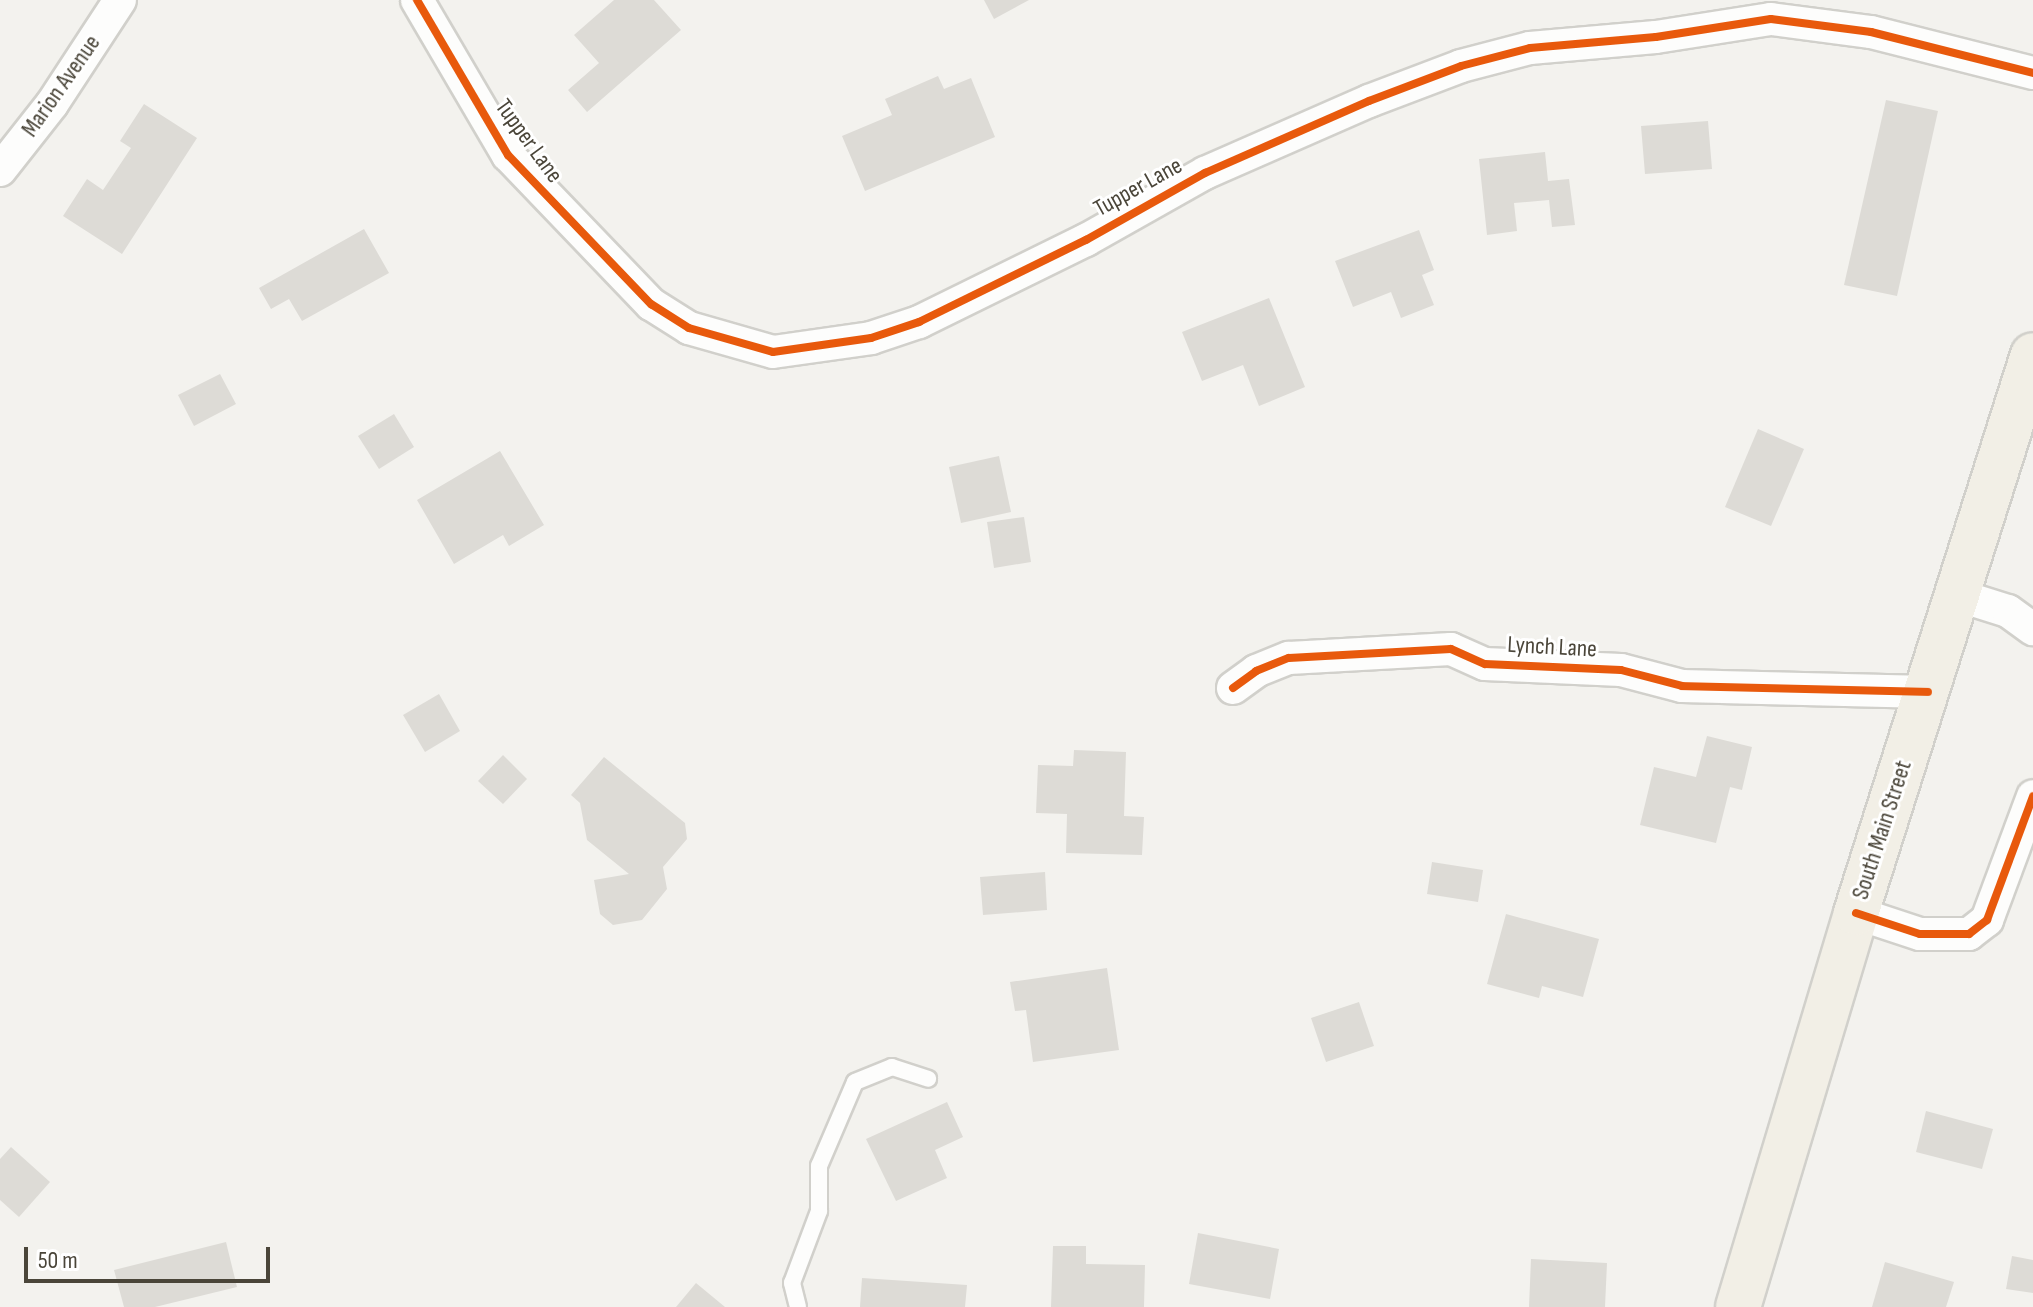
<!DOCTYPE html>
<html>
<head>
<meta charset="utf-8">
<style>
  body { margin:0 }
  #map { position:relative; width:2033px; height:1307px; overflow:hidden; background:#f3f2ee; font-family:"Sofia Sans Condensed",sans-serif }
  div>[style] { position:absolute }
  .building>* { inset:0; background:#dddbd6 }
  .roads { filter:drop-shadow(2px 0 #d1d0cb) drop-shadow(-2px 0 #d1d0cb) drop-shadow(0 2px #d1d0cb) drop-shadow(0 -2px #d1d0cb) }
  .service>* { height:16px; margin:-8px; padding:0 8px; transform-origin:8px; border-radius:8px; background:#fdfdfc }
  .minor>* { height:32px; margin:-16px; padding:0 16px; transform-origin:16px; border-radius:16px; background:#fdfdfc }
  .primary>* { height:44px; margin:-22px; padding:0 22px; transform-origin:22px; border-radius:22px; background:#f2efe6 }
  .cycleway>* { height:8px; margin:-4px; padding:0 4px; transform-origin:4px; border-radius:4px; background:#e8590c }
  span { translate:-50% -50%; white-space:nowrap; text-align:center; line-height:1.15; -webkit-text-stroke:6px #fff; paint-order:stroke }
  .street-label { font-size:24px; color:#4a4539 }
  .scale { position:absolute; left:24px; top:1247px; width:246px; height:36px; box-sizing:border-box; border:4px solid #4a4539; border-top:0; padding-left:10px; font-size:24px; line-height:28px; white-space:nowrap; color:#4a4539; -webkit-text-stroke:6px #fff; paint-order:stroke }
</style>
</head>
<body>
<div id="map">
  <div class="building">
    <i style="clip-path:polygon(614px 0,654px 0,681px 30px,587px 112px,568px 90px,599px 63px,574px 35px)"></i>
    <i style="clip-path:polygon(984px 0,1029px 0,994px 19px)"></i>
    <i style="clip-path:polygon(938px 76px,944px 89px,971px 78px,995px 137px,865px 191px,842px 136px,892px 115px,885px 99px)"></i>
    <i style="clip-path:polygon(1886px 100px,1938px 111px,1897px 296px,1844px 285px)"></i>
    <i style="clip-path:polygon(144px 104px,197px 138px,122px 254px,63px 216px,87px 179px,103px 190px,131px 148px,120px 141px)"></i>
    <i style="clip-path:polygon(1708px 121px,1712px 169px,1645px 174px,1641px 126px)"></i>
    <i style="clip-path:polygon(1545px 152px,1548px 181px,1569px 179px,1575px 225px,1552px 227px,1549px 200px,1514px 203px,1517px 231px,1487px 235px,1479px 159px)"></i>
    <i style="clip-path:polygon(364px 229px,389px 273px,302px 321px,289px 299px,271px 309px,259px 288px)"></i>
    <i style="clip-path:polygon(1419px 230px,1434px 270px,1422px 275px,1434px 305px,1401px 318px,1391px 292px,1353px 307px,1335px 261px)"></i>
    <i style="clip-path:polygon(1269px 298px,1305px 387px,1259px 406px,1243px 365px,1202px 381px,1182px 332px)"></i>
    <i style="clip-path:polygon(220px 374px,236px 404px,194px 426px,178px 395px)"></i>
    <i style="clip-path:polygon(394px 414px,414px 447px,379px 469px,358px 436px)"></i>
    <i style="clip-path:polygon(1758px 429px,1804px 449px,1771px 526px,1725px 507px)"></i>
    <i style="clip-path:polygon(500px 451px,544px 525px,509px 546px,503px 535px,454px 564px,417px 500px)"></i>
    <i style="clip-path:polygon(999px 456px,1011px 512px,961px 523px,949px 467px)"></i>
    <i style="clip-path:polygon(1024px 517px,1031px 562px,994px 568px,987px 522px)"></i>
    <i style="clip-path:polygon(439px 694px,460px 731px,425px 752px,403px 715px)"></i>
    <i style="clip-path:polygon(1707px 736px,1752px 747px,1742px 790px,1730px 787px,1716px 843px,1640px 825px,1654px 767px,1696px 777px)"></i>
    <i style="clip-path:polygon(1074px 750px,1126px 752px,1124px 816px,1144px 817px,1142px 855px,1066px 853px,1067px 814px,1036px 813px,1038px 765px,1073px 766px)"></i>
    <i style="clip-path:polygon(503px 755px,527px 779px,503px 804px,478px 781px)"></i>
    <i style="clip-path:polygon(604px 757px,685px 823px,687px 839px,663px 867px,667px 889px,642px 920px,613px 925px,600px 914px,594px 880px,629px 874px,587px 840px,580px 803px,571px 795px)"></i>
    <i style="clip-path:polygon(1432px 862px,1483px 870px,1478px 902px,1427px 894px)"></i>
    <i style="clip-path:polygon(1045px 872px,1047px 910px,983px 915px,980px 877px)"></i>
    <i style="clip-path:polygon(1506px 914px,1599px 939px,1583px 997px,1542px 986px,1539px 998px,1487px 984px)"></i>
    <i style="clip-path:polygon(1107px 968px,1119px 1050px,1033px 1062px,1026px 1010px,1015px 1011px,1010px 982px)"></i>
    <i style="clip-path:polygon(1359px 1002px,1374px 1046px,1326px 1062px,1311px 1018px)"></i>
    <i style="clip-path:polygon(947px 1102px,963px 1137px,935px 1150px,947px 1178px,896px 1201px,866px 1139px)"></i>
    <i style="clip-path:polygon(1926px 1111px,1993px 1129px,1982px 1169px,1916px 1152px)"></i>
    <i style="clip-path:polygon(11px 1147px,50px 1182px,19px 1217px,0 1200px,0 1159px)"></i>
    <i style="clip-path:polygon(1198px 1233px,1279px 1249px,1270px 1299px,1189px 1284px)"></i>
    <i style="clip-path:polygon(226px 1242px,237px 1287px,155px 1307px,124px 1307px,114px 1270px)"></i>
    <i style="clip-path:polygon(1053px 1246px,1086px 1246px,1086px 1264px,1145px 1265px,1144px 1307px,1051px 1307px)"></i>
    <i style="clip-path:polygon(2012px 1256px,2033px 1260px,2033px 1293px,2006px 1289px)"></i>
    <i style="clip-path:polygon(1531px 1259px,1607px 1263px,1605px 1307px,1529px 1307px)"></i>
    <i style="clip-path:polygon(1885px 1262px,1954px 1282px,1946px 1307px,1872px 1307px)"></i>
    <i style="clip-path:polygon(862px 1278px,967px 1285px,965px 1307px,860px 1307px)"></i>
    <i style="clip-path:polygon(696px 1283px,725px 1307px,676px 1307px)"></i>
  </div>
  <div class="roads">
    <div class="service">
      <i style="left:798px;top:1307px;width:25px;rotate:-104deg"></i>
      <i style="left:792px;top:1283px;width:77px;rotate:-69.4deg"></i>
      <i style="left:819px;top:1211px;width:45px;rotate:-90deg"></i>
      <i style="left:819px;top:1166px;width:91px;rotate:-66.8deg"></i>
      <i style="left:855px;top:1082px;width:40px;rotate:-22deg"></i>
      <i style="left:892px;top:1067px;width:38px;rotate:18deg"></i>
    </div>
    <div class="minor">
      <i style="left:417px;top:0;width:180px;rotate:59.6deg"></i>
      <i style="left:508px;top:155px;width:207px;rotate:46.2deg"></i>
      <i style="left:651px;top:304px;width:45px;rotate:32.3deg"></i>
      <i style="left:689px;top:328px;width:87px;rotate:15.9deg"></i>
      <i style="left:773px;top:352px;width:99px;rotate:-8.1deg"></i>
      <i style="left:871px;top:338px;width:51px;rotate:-18.4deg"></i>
      <i style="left:919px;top:322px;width:186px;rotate:-26.2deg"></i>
      <i style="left:1086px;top:240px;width:137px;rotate:-29.4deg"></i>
      <i style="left:1205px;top:173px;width:179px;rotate:-23.7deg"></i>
      <i style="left:1369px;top:101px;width:98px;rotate:-20.8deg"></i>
      <i style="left:1461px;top:66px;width:71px;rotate:-14.6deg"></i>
      <i style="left:1530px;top:48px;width:126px;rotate:-5deg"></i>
      <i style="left:1656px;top:37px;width:116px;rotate:-8.9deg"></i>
      <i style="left:1771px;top:19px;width:101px;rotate:7.4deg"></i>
      <i style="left:1871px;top:32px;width:167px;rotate:14.2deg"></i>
      <i style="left:0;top:170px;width:84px;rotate:-51.8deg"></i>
      <i style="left:52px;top:104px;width:124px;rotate:-56.8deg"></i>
      <i style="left:1960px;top:596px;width:50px;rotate:17.4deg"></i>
      <i style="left:2008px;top:611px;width:31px;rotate:36deg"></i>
      <i style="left:1233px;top:688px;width:29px;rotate:-36deg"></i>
      <i style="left:1256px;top:671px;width:35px;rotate:-22deg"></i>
      <i style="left:1289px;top:658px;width:162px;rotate:-3.2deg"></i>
      <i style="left:1451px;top:649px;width:37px;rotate:24deg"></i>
      <i style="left:1485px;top:664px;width:136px;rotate:2.5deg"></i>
      <i style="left:1621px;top:670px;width:63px;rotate:14.7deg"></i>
      <i style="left:1682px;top:686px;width:246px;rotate:1.4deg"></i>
      <i style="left:1856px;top:913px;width:67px;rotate:18.2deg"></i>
      <i style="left:1920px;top:934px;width:49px"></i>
      <i style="left:1969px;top:934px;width:23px;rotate:-38deg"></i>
      <i style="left:1987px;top:920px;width:132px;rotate:-69.6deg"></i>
    </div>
    <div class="primary">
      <i style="left:1738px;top:1307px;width:411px;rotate:-73.3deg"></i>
      <i style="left:1856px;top:913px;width:585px;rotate:-72.4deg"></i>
    </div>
  </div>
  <div class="cycleway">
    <i style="left:417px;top:0;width:180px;rotate:59.6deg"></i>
    <i style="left:508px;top:155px;width:207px;rotate:46.2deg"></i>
    <i style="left:651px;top:304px;width:45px;rotate:32.3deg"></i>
    <i style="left:689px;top:328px;width:87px;rotate:15.9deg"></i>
    <i style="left:773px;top:352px;width:99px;rotate:-8.1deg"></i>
    <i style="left:871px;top:338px;width:51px;rotate:-18.4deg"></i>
    <i style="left:919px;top:322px;width:186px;rotate:-26.2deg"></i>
    <i style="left:1086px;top:240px;width:137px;rotate:-29.4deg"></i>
    <i style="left:1205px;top:173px;width:179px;rotate:-23.7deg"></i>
    <i style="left:1369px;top:101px;width:98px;rotate:-20.8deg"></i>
    <i style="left:1461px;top:66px;width:71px;rotate:-14.6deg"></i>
    <i style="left:1530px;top:48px;width:126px;rotate:-5deg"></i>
    <i style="left:1656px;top:37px;width:116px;rotate:-8.9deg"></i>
    <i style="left:1771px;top:19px;width:101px;rotate:7.4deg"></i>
    <i style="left:1871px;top:32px;width:167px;rotate:14.2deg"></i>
    <i style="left:1233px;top:688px;width:29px;rotate:-36deg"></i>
    <i style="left:1256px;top:671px;width:35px;rotate:-22deg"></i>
    <i style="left:1289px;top:658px;width:162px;rotate:-3.2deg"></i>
    <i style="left:1451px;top:649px;width:37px;rotate:24deg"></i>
    <i style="left:1485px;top:664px;width:136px;rotate:2.5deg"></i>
    <i style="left:1621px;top:670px;width:63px;rotate:14.7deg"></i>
    <i style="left:1682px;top:686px;width:246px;rotate:1.4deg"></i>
    <i style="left:1856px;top:913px;width:67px;rotate:18.2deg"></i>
    <i style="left:1920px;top:934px;width:49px"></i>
    <i style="left:1969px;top:934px;width:23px;rotate:-38deg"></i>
    <i style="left:1987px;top:920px;width:132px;rotate:-69.6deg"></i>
  </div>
  <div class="street-label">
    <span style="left:61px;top:86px;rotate:-55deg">Marion Avenue</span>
    <span style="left:529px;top:141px;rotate:54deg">Tupper Lane</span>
    <span style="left:1138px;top:187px;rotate:-29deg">Tupper Lane</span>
    <span style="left:1552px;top:647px;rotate:3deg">Lynch Lane</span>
    <span style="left:1882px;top:830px;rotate:-72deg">South Main Street</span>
  </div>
  <div class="scale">50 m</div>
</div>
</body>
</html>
